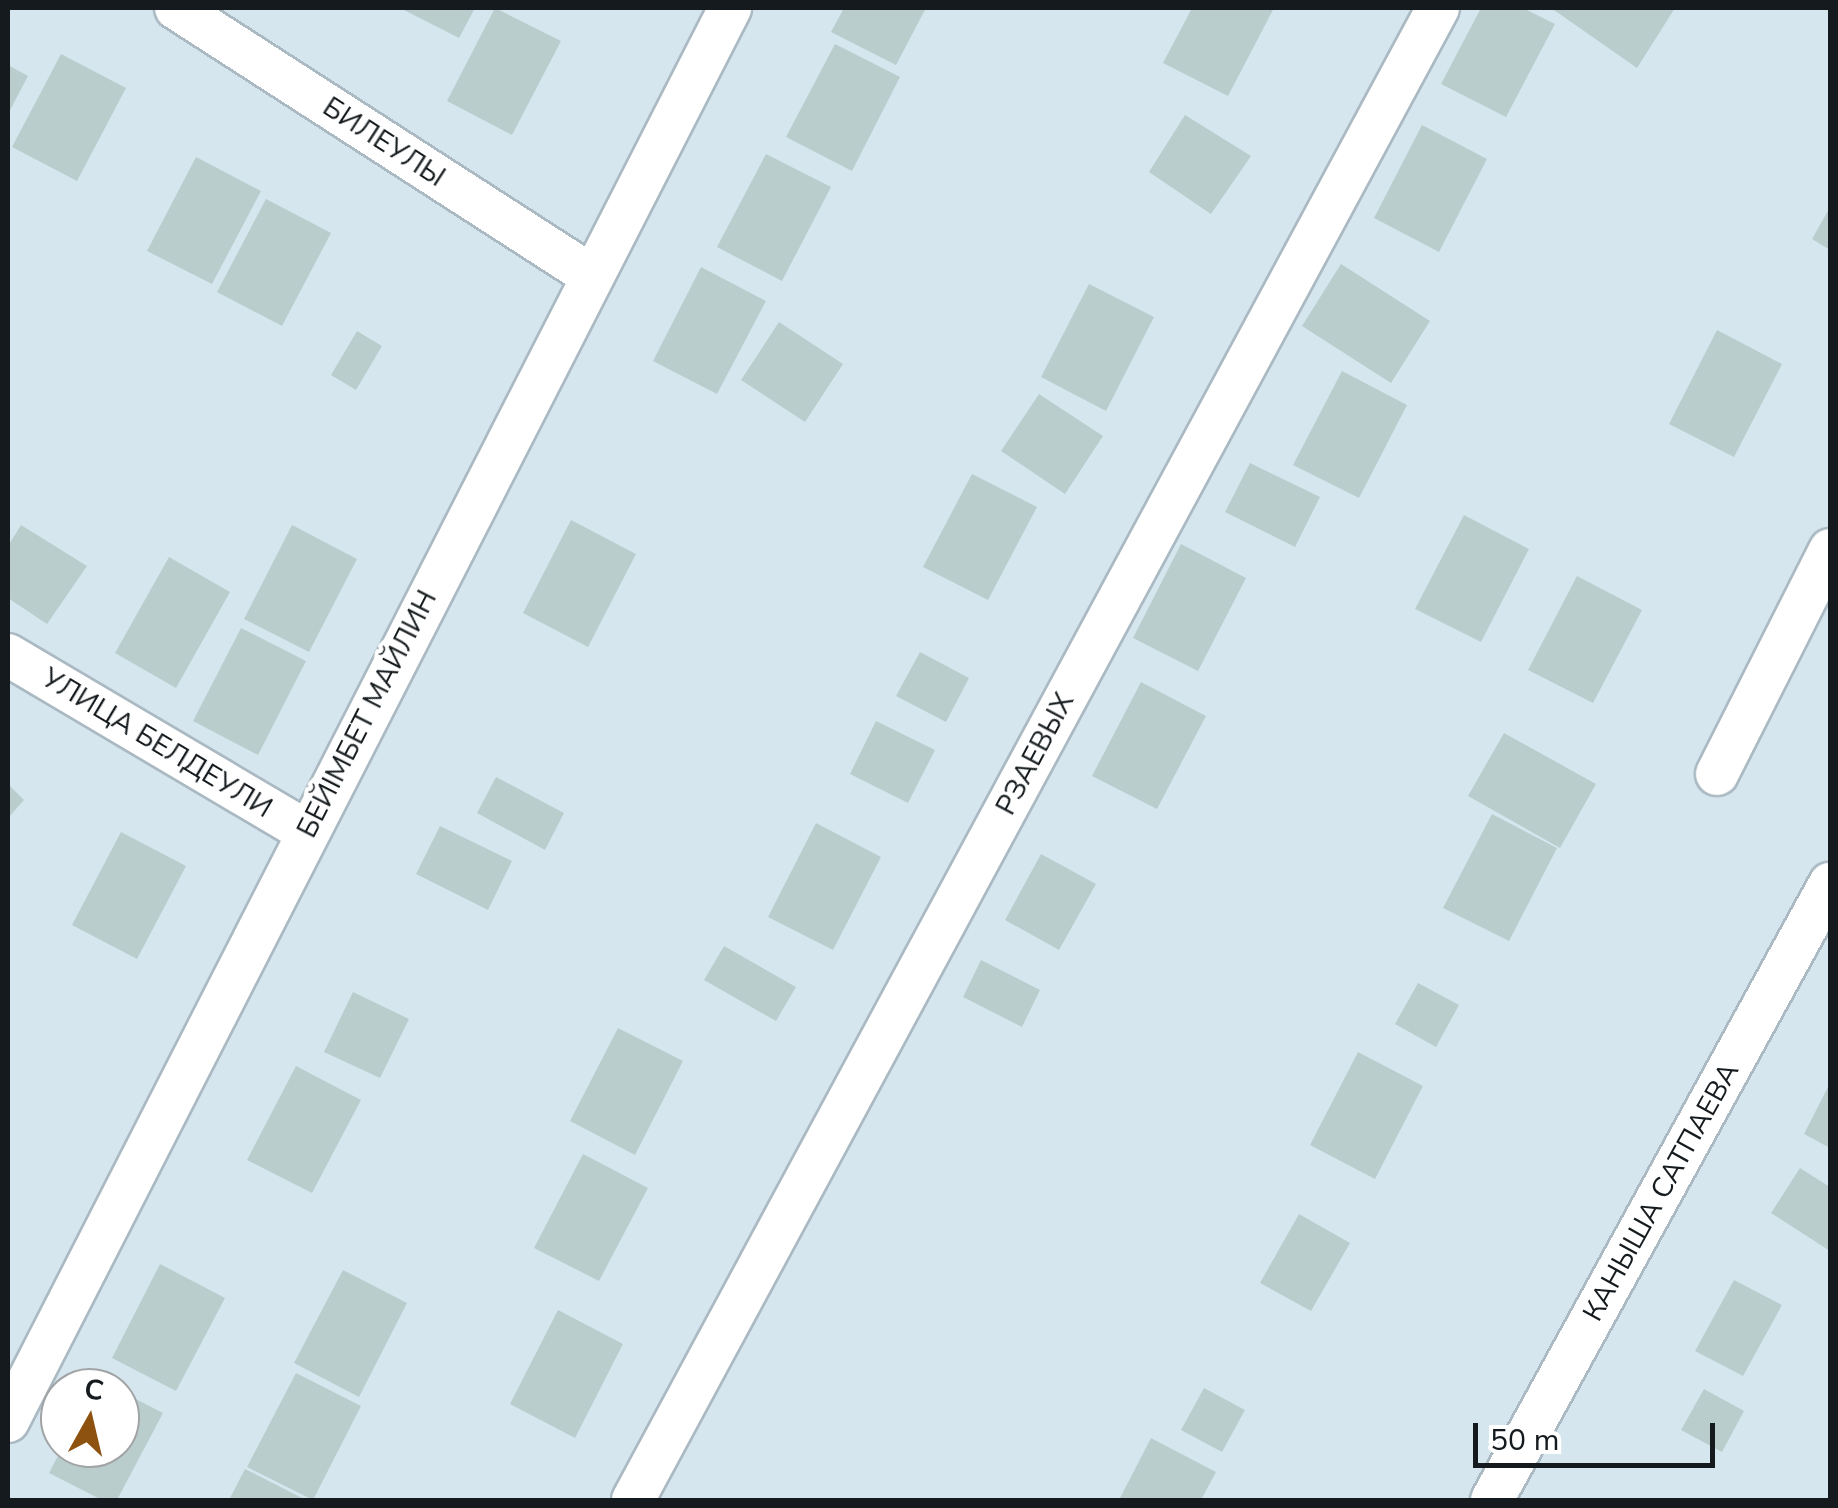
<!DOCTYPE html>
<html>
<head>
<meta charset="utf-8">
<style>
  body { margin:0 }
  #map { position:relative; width:1838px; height:1508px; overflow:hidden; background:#d6e6ee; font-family:"Nunito Sans",sans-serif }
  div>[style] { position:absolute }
  .building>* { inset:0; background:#bacdcd }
  .roads { filter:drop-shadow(2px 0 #aab9c2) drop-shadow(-2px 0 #aab9c2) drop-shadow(0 2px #aab9c2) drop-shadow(0 -2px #aab9c2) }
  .minor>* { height:42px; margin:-21px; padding:0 21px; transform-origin:21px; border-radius:21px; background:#fff }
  span { translate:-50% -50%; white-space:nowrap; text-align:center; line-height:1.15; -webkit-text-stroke:8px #fff; paint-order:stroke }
  .street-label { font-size:28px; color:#141a1d }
  .frame { position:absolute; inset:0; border:10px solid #141a1d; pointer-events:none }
  .north { position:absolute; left:40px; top:1368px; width:100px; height:100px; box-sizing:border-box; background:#fff; border:2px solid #a1a3a5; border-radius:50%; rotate:8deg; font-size:28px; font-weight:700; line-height:40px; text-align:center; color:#141a1d }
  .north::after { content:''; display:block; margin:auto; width:35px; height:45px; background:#8d520f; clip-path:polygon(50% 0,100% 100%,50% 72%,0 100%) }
  .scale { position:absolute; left:1473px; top:1423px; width:242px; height:45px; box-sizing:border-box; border:5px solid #141a1d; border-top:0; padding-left:12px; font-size:30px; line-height:35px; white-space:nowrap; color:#141a1d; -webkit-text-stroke:8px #fff; paint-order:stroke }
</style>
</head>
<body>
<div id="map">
  <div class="building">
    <i style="clip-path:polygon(400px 8px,475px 8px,459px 38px)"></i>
    <i style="clip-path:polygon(495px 8px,561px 41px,512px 135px,447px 101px)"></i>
    <i style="clip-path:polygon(844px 8px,926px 8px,896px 65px,831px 32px)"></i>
    <i style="clip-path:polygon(1192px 8px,1274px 8px,1228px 96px,1163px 63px)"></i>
    <i style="clip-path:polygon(1481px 8px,1523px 8px,1555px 24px,1506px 117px,1441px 84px)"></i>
    <i style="clip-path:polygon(1551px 8px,1675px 8px,1637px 68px)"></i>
    <i style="clip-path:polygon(835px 44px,900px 77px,852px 171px,786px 137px)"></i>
    <i style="clip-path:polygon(61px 54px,126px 88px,77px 181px,12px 147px)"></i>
    <i style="clip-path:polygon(8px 65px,28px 76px,8px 114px)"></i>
    <i style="clip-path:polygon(1185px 115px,1251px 156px,1211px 214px,1149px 172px)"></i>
    <i style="clip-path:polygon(1422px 125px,1487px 159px,1439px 252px,1374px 218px)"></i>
    <i style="clip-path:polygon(766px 154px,831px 187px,782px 281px,717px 247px)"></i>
    <i style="clip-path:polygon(196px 157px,261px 191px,212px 284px,147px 251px)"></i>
    <i style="clip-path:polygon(266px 199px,331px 233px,282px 326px,217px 292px)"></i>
    <i style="clip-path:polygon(1830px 207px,1830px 250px,1812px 239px)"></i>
    <i style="clip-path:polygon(1341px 264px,1430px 321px,1391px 383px,1302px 326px)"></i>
    <i style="clip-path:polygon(701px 267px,766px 301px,717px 394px,653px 361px)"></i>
    <i style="clip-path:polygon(1089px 284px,1154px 317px,1106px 411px,1041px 377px)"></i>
    <i style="clip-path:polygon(779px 322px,843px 364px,805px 422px,741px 380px)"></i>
    <i style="clip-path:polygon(1717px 330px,1782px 364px,1734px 457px,1669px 424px)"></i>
    <i style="clip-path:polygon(357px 331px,382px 346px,356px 390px,331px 375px)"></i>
    <i style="clip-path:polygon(1342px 371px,1407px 405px,1359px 498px,1293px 465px)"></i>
    <i style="clip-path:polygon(1039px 394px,1103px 436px,1065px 494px,1001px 451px)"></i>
    <i style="clip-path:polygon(1250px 463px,1320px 497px,1295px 547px,1225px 512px)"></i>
    <i style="clip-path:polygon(972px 474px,1037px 507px,988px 600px,923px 567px)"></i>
    <i style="clip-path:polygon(1464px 515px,1529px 549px,1481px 642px,1415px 609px)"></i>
    <i style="clip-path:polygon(571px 520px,636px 554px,588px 647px,523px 613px)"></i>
    <i style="clip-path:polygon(21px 525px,87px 566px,47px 624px,8px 598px,8px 546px)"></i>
    <i style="clip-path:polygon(292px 525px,357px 559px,309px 652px,244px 619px)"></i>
    <i style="clip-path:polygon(1181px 544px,1246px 578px,1198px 671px,1133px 638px)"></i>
    <i style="clip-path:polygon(169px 557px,230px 592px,176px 688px,115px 653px)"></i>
    <i style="clip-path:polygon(1577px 576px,1642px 610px,1593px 703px,1528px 670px)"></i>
    <i style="clip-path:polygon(241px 628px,306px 661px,258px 755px,193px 721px)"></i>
    <i style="clip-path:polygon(920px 652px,969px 678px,946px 722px,896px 696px)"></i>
    <i style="clip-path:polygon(1141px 682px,1206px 716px,1157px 809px,1092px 776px)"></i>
    <i style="clip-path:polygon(876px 721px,935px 750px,908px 803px,850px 774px)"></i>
    <i style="clip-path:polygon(1504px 733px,1596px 784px,1560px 848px,1468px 796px)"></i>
    <i style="clip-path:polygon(496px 777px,564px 813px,545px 850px,477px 813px)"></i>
    <i style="clip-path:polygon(8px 784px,24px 800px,8px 818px)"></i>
    <i style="clip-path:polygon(1492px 814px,1557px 848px,1509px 941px,1443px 908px)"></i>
    <i style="clip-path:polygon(816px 823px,881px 857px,833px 950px,768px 917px)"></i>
    <i style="clip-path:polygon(440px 826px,512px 861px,488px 910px,416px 874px)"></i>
    <i style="clip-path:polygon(121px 832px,186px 866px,137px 959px,72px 925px)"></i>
    <i style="clip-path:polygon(1041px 854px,1096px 884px,1059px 950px,1005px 920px)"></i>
    <i style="clip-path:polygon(724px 946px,796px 987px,776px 1021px,704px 980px)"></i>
    <i style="clip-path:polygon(981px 960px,1040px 990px,1022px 1027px,963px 997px)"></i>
    <i style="clip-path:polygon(1418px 983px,1459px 1005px,1436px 1047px,1395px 1024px)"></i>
    <i style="clip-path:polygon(353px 992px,409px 1019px,380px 1078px,324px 1052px)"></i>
    <i style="clip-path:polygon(618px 1028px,683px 1061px,635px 1155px,570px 1121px)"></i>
    <i style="clip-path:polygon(1358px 1052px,1423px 1086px,1375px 1179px,1310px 1145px)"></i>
    <i style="clip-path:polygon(296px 1066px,361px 1100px,312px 1193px,247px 1160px)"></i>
    <i style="clip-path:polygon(1830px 1083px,1830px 1148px,1804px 1134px)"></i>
    <i style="clip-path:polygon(583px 1154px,648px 1188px,599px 1281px,534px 1248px)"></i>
    <i style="clip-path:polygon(1800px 1168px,1830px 1187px,1830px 1251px,1771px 1213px)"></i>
    <i style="clip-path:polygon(1299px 1214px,1350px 1243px,1311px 1311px,1260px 1283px)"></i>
    <i style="clip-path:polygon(160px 1264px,225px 1298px,176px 1391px,112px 1358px)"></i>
    <i style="clip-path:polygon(343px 1270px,407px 1303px,359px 1397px,294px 1363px)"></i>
    <i style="clip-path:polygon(1734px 1280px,1782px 1305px,1743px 1376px,1695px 1351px)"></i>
    <i style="clip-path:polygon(558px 1310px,623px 1344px,575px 1438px,510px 1404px)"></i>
    <i style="clip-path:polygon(296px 1373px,361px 1406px,313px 1500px,247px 1467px)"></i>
    <i style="clip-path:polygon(1204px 1388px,1245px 1410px,1222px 1452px,1181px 1430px)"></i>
    <i style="clip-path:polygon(1704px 1389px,1744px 1411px,1722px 1452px,1681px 1430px)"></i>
    <i style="clip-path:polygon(120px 1391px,163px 1413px,117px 1500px,102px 1500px,49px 1473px,62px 1448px,120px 1448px)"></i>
    <i style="clip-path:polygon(1151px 1438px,1216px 1472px,1201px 1500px,1119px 1500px)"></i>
    <i style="clip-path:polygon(245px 1469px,306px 1500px,229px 1500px)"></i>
  </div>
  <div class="roads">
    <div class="minor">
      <i style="left:176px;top:8px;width:495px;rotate:32.8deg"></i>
      <i style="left:8px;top:655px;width:347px;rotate:30.6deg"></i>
      <i style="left:1717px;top:774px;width:251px;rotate:-63.2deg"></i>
      <i style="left:8px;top:1421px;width:1587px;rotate:-62.93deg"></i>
      <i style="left:633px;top:1500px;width:1695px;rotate:-61.65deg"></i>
      <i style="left:1492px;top:1500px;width:703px;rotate:-61.25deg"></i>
    </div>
  </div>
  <div class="street-label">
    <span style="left:384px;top:142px;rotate:33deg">БИЛЕУЛЫ</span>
    <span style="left:367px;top:714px;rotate:-63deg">БЕЙІМБЕТ МАЙЛИН</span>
    <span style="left:157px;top:743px;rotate:31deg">УЛИЦА БЕЛДЕУЛИ</span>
    <span style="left:1035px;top:754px;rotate:-62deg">РЗАЕВЫХ</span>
    <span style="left:1661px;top:1192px;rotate:-61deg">КАНЫША САТПАЕВА</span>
  </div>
  <div class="frame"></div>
  <div class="north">С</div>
  <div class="scale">50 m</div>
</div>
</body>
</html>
